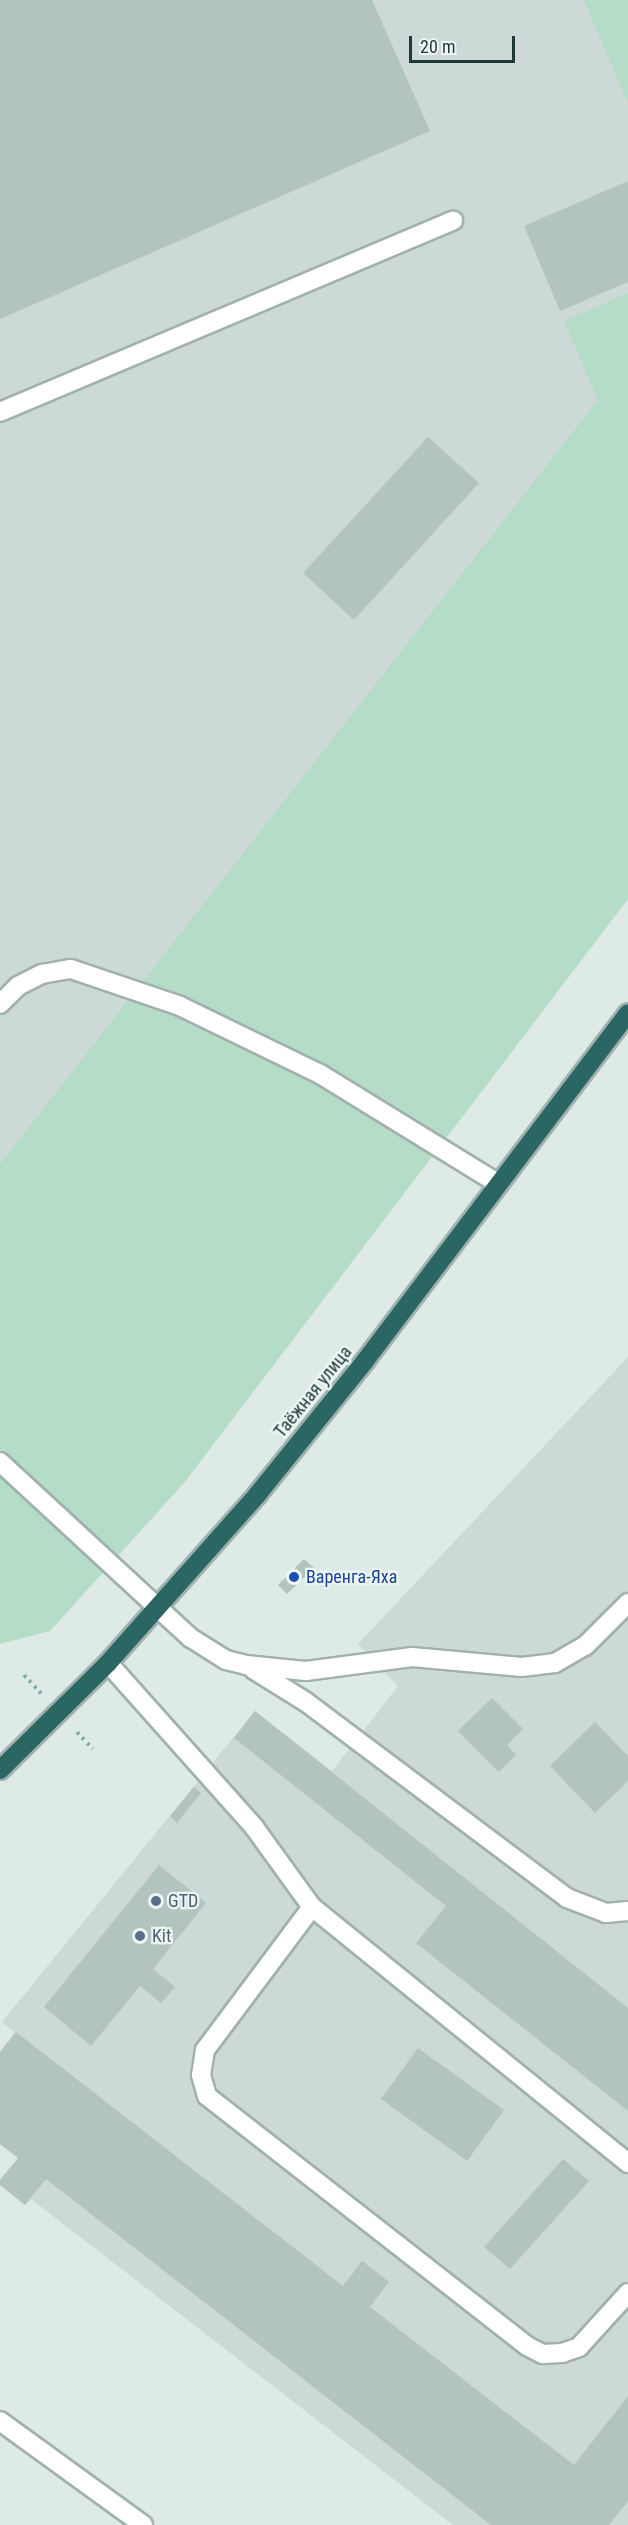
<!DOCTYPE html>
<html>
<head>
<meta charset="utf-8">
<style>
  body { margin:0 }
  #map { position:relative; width:628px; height:2525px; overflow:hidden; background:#ddeae6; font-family:"Roboto Condensed",sans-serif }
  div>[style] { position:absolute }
  .built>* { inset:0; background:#ccd9d6 }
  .green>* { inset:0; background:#b5dcc7 }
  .building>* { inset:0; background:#b3c4c0 }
  .path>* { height:4px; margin-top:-2px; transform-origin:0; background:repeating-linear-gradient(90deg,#7daea8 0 3px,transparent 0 7.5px) }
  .roads { filter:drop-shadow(2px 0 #a0b1ae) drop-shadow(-2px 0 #a0b1ae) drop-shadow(0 2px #a0b1ae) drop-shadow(0 -2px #a0b1ae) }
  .minor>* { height:18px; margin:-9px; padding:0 9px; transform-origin:9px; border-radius:9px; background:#fff }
  .highway>* { height:18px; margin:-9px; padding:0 9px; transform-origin:9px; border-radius:9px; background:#2a6664 }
  .dots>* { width:16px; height:16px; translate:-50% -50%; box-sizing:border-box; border:3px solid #edf6f4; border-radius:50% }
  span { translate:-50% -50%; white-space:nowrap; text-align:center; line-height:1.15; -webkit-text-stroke:4.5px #edf6f4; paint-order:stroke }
  .street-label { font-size:18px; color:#1f3937 }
  .transit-label { font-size:18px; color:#164399 }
  .left { translate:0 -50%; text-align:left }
  .service-label { font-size:18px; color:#4e5e75 }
  .scale { position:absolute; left:409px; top:36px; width:106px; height:27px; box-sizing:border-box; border:3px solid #1f3937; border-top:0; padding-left:8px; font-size:18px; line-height:21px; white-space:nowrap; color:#1f3937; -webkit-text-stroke:4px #edf6f4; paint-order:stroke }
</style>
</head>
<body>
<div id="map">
  <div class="built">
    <i style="clip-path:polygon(0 0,628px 0,628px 834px,0 1574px)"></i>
    <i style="clip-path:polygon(628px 1357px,628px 2525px,453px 2525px,31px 2199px,25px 2205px,0 2185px,0 2180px,18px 2158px,0 2144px,0 2052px,15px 2032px,2px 2022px,255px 1711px,332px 1771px,398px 1686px,358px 1644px)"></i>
  </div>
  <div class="green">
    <i style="clip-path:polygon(584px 0,628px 0,628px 103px)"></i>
    <i style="clip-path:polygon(628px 293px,628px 899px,184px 1483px,50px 1631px,0 1644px,0 1164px,598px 400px,564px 321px)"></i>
  </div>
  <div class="building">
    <i style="clip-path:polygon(0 0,372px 0,430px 131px,0 319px)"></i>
    <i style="clip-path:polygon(628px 181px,628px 282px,560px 311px,524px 226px)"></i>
    <i style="clip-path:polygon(428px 437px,479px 483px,354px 620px,303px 573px)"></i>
    <i style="clip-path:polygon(304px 1559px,314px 1568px,287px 1594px,278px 1585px)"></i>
    <i style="clip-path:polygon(492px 1698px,523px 1729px,507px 1745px,516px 1755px,499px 1772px,458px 1731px)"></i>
    <i style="clip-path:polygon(255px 1711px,628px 2008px,628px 2111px,416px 1943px,446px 1906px,234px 1738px)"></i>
    <i style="clip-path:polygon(595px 1722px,628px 1756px,628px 1781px,595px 1813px,550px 1766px)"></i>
    <i style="clip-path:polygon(194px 1787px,201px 1793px,177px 1823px,170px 1816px)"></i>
    <i style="clip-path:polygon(159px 1865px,206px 1903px,153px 1969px,175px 1987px,161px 2003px,140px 1986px,91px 2046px,44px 2007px)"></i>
    <i style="clip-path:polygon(16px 2032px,343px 2286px,362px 2261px,389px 2282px,370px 2307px,574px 2465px,628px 2396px,628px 2501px,609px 2525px,491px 2525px,46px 2179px,25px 2205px,0 2185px,0 2180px,18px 2158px,0 2144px,0 2052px)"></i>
    <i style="clip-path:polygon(418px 2048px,504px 2110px,467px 2161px,381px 2099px)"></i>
    <i style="clip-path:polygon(563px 2159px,589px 2181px,510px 2269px,484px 2247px)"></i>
  </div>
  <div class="path">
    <i style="left:24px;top:1675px;width:25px;rotate:47deg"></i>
    <i style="left:77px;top:1732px;width:23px;rotate:47deg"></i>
  </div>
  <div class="roads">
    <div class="minor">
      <i style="left:0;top:412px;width:492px;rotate:-22.9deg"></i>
      <i style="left:0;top:1004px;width:25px;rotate:-45deg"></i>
      <i style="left:18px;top:986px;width:27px;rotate:-27deg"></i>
      <i style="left:42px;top:974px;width:29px;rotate:-10deg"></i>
      <i style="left:71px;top:969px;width:115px;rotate:18.7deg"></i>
      <i style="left:180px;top:1006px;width:156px;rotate:25.9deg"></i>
      <i style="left:320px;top:1074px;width:210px;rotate:31.6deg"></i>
      <i style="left:0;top:1462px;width:260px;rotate:42.7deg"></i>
      <i style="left:191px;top:1638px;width:41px;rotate:32.2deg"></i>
      <i style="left:226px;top:1660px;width:21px;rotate:14deg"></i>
      <i style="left:246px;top:1665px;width:60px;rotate:5.7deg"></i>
      <i style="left:306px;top:1671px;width:107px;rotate:-7.5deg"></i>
      <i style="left:412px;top:1657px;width:110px;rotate:5.2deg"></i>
      <i style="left:522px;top:1667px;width:33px;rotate:-7deg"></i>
      <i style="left:555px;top:1663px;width:34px;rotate:-30deg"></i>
      <i style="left:585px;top:1646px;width:61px;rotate:-45deg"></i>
      <i style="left:108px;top:1663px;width:220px;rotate:48.3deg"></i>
      <i style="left:254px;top:1827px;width:99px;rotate:54.1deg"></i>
      <i style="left:312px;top:1907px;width:179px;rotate:126.8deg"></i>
      <i style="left:205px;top:2050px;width:25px;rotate:99deg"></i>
      <i style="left:201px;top:2075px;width:22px;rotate:74deg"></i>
      <i style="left:207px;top:2096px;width:406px;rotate:38deg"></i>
      <i style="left:527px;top:2346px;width:18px;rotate:27deg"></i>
      <i style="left:543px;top:2354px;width:19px;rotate:-3deg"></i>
      <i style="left:562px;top:2353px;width:18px;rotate:-19deg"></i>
      <i style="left:579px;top:2347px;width:73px;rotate:-47.8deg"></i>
      <i style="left:253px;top:1669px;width:62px;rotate:31.9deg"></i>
      <i style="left:306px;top:1702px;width:326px;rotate:36.9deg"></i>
      <i style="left:567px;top:1898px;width:42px;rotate:21deg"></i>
      <i style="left:606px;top:1913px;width:22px;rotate:-5deg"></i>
      <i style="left:312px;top:1907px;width:407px;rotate:39deg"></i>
      <i style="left:0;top:2421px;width:177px;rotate:36deg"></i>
    </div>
    <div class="highway">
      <i style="left:0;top:1770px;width:152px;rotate:-44.7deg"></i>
      <i style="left:108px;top:1663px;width:225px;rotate:-48.4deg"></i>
      <i style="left:257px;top:1495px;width:172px;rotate:-51.1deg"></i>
      <i style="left:365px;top:1361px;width:436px;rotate:-52.9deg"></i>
    </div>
  </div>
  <div class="dots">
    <i style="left:294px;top:1577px;background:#1a4fb4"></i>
    <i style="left:156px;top:1901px;background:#5c6f8a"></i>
    <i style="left:140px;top:1936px;background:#5c6f8a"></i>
  </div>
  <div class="street-label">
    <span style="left:313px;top:1392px;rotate:-51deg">Таёжная улица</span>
  </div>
  <div class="transit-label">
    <span class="left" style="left:306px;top:1577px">Варенга-Яха</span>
  </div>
  <div class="service-label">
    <span class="left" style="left:168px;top:1901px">GTD</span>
    <span class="left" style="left:152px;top:1936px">Kit</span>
  </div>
  <div class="scale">20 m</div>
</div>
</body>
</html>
